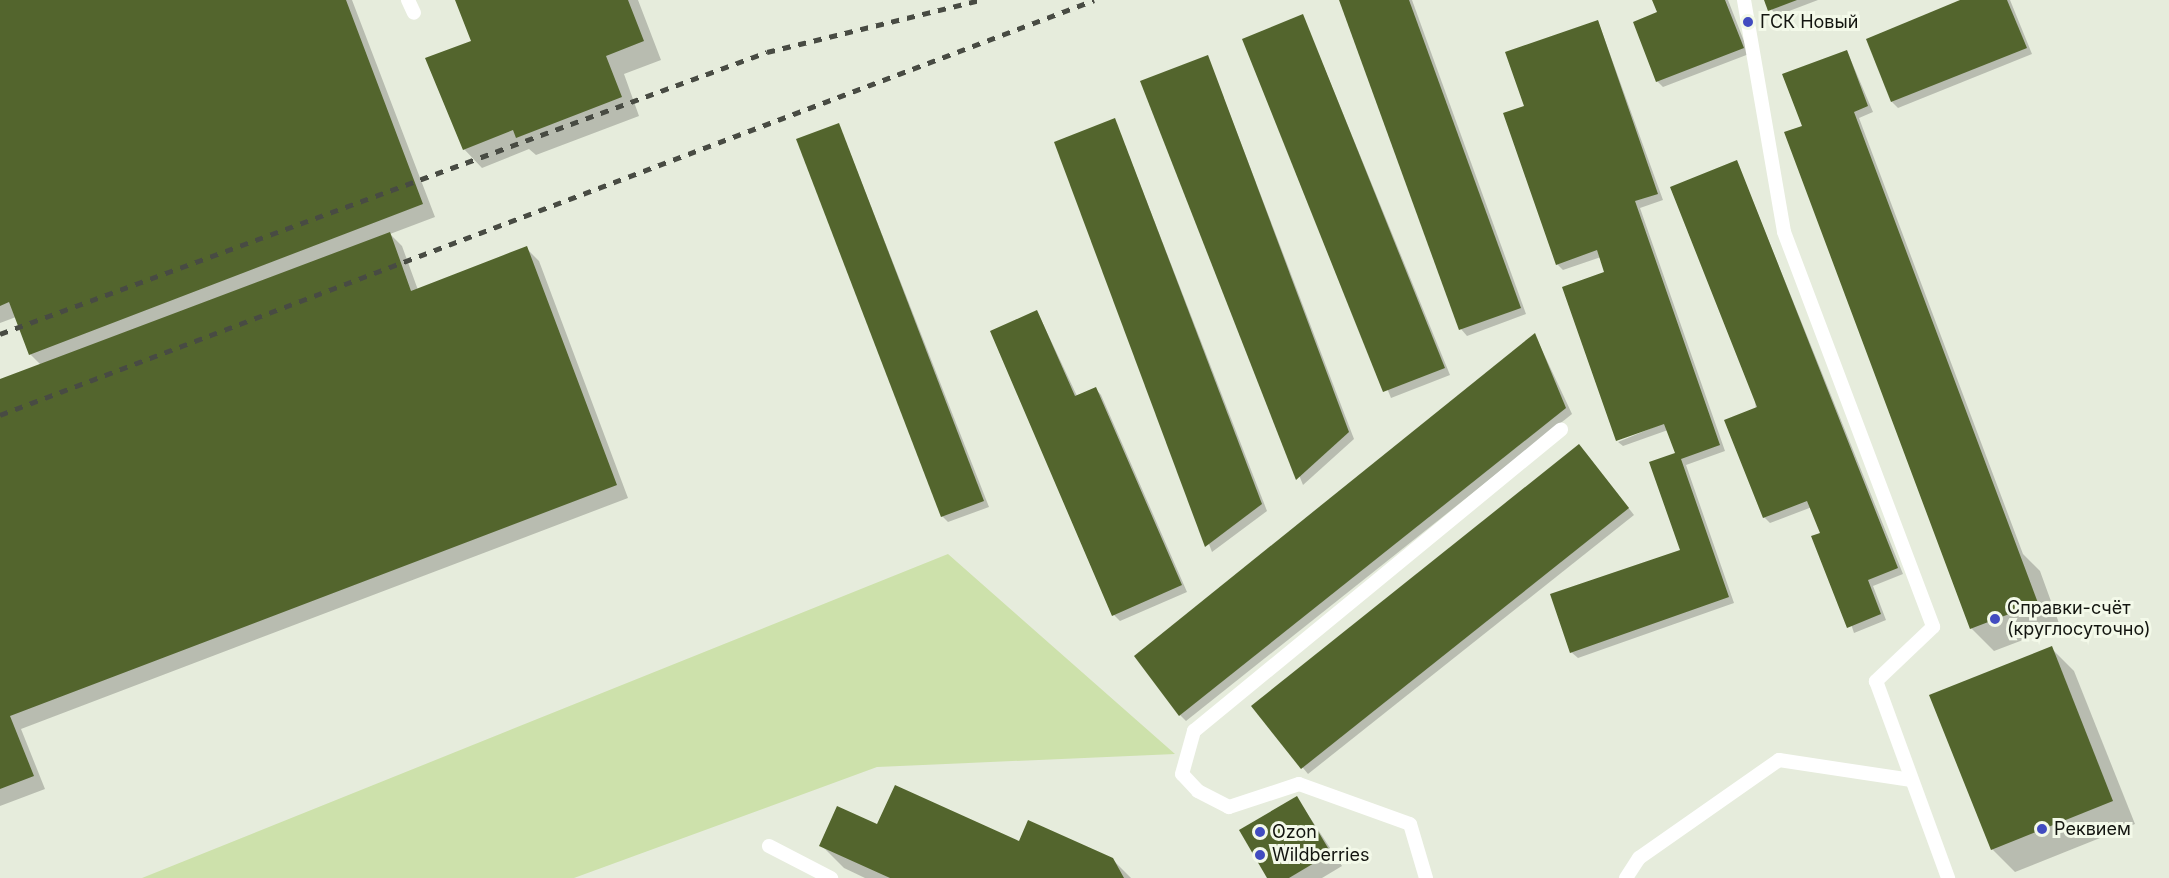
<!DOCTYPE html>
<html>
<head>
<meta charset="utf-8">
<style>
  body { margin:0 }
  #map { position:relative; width:2169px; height:878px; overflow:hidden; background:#e6ecdc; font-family:Inter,sans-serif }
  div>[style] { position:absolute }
  .green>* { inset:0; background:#cde1ab }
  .shadow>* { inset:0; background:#0003 }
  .building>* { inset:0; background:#53652d }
  .service>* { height:14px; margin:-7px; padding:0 7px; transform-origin:7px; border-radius:7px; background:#fff }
  .rail>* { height:4.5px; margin-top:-2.25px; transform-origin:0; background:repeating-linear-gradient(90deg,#484b43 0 8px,transparent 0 16px) }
  .dots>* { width:16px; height:16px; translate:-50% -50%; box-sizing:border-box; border:3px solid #f3f9e9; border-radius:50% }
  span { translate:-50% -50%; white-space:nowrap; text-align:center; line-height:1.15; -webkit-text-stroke:6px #f3f9e9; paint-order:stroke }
  .poi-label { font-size:18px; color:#131510 }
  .left { translate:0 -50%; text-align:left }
</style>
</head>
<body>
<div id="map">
  <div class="green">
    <i style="clip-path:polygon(948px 554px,1175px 754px,877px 767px,574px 878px,142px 878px)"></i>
  </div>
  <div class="shadow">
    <i style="clip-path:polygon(0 0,352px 0,435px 217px,390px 234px,402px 246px,418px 290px,526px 248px,539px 261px,628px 498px,21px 729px,45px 789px,0 806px,0 381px,41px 365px,30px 354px,16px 317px,0 323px)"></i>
    <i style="clip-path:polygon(457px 0,638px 0,661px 60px,624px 74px,639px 116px,536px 155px,529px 149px,482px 168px,464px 149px,473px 42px)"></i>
    <i style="clip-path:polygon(1341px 0,1412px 0,1526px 314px,1467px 336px,1461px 329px)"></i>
    <i style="clip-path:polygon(1654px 0,1728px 0,1749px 54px,1663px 87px,1657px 81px,1659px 13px)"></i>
    <i style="clip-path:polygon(1766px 0,1818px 0,1776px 16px)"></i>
    <i style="clip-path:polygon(1964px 0,2010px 0,2032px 54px,1898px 108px,1892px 102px)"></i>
    <i style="clip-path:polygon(1303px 16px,1450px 375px,1391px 398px,1244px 40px)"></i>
    <i style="clip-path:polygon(1598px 21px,1663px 200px,1640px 208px,1725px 451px,1686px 465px,1734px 603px,1578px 658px,1571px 652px,1682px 551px,1677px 454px,1668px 430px,1623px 446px,1618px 442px,1671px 420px,1617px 440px,1606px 273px,1601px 257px,1563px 270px,1557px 264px,1526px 106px)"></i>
    <i style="clip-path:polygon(1847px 51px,1873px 112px,1859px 118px,2023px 554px,2040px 571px,2060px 626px,1994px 651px,1971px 628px,1804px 127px)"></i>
    <i style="clip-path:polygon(1208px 57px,1354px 439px,1303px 485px,1142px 81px)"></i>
    <i style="clip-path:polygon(1115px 120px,1267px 511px,1212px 552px,1056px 143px)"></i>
    <i style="clip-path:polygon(839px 125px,989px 507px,948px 522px,942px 516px)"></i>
    <i style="clip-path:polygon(1737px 162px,1903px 574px,1873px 586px,1886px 620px,1854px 633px,1812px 507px,1770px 523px,1764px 517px)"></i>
    <i style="clip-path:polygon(1037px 311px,1077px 396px,1095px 388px,1101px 395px,1187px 592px,1120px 621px,1114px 615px)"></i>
    <i style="clip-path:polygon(1535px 335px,1572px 414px,1186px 721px,1180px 715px)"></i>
    <i style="clip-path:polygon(1585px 452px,1634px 515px,1308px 774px,1253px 706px)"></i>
    <i style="clip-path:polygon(2051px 648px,2074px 671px,2135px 824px,2015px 872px,1992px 849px)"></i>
    <i style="clip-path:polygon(1297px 798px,1342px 866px,1322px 878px,1268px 878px)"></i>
    <i style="clip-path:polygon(878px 826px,1112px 859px,1131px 878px,865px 878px,844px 868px,821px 845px)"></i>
  </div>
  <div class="building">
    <i style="clip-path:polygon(0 0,346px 0,423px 204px,29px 355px,9px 302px,0 306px)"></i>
    <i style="clip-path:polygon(455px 0,628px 0,644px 41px,606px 56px,622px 97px,516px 138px,513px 130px,463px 150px,425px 58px,471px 41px)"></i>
    <i style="clip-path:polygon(1339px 0,1409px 0,1521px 308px,1459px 330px)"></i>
    <i style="clip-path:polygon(1652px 0,1725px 0,1744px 48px,1656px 82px,1633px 22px,1657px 12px)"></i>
    <i style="clip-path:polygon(1764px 0,1797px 0,1768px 11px)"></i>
    <i style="clip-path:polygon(1960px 0,2007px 0,2027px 48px,1891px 102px,1866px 39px)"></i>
    <i style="clip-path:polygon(1303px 14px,1445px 368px,1383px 392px,1242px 39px)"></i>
    <i style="clip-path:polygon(1598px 20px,1658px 194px,1635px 201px,1720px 445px,1681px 459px,1729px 597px,1570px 653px,1550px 594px,1680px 550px,1649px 462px,1675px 453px,1664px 424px,1616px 441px,1562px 287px,1604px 272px,1597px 250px,1556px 265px,1503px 113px,1524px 106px,1505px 52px)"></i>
    <i style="clip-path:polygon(1847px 50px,1868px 106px,1854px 112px,2038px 603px,1970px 629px,1784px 132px,1802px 126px,1782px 74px)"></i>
    <i style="clip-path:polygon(1208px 55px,1349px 432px,1296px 480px,1140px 81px)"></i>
    <i style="clip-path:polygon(1115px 118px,1262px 504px,1205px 547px,1054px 142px)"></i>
    <i style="clip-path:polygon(839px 123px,984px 501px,941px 517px,796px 139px)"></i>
    <i style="clip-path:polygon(1737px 160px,1898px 568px,1868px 580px,1881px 614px,1847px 628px,1811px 536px,1820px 533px,1807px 501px,1763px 518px,1724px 420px,1757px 407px,1670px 187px)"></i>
    <i style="clip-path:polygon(390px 232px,411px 291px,527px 246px,617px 485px,10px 716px,34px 776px,0 789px,0 379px)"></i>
    <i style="clip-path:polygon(1037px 310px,1075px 396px,1096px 387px,1182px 585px,1112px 616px,990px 331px)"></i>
    <i style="clip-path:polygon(1535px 333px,1566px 408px,1179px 716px,1134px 656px)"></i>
    <i style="clip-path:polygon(1579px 444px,1629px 508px,1301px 769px,1251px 706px)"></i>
    <i style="clip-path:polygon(2052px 646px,2113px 801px,1991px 850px,1929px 695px)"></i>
    <i style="clip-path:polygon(895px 785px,1019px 841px,1028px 820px,1113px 858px,1124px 878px,890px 878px,819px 846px,837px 806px,877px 824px)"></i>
    <i style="clip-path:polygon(1297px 796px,1331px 853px,1289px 878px,1267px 878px,1239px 830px)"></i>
  </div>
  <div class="service">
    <i style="left:408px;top:0;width:14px;rotate:65deg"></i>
    <i style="left:1744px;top:0;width:235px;rotate:80.2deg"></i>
    <i style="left:1784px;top:232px;width:422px;rotate:69.3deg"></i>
    <i style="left:1933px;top:627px;width:79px;rotate:136.5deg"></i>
    <i style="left:1876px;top:681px;width:210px;rotate:69.9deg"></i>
    <i style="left:769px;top:846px;width:70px;rotate:27.3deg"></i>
    <i style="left:1426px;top:878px;width:56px;rotate:-106.5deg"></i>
    <i style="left:1410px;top:824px;width:118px;rotate:-160.2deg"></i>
    <i style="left:1299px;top:784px;width:74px;rotate:161.8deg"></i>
    <i style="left:1229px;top:807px;width:35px;rotate:-153deg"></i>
    <i style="left:1198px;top:791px;width:23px;rotate:-133deg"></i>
    <i style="left:1182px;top:774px;width:45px;rotate:-74.4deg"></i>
    <i style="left:1194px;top:731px;width:475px;rotate:-39.4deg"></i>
    <i style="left:1626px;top:878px;width:24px;rotate:-57deg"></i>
    <i style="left:1639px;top:858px;width:171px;rotate:-35deg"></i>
    <i style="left:1779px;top:760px;width:134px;rotate:8.6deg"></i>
  </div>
  <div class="rail">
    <i style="left:0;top:334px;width:817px;rotate:-20.19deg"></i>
    <i style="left:767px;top:52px;width:220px;rotate:-13.7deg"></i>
    <i style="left:0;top:415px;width:1170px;rotate:-20.77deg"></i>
  </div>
  <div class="dots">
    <i style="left:1748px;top:22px;background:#424cc0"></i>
    <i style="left:1995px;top:619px;background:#424cc0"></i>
    <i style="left:2042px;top:829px;background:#424cc0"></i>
    <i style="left:1260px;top:832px;background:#424cc0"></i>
    <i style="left:1260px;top:855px;background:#424cc0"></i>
  </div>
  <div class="poi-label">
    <span class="left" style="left:1760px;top:22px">ГСК Новый</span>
    <span class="left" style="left:2007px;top:619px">Справки-счёт<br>(круглосуточно)</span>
    <span class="left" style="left:2054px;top:829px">Реквием</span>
    <span class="left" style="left:1272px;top:832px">Ozon</span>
    <span class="left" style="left:1272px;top:855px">Wildberries</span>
  </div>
</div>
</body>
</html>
